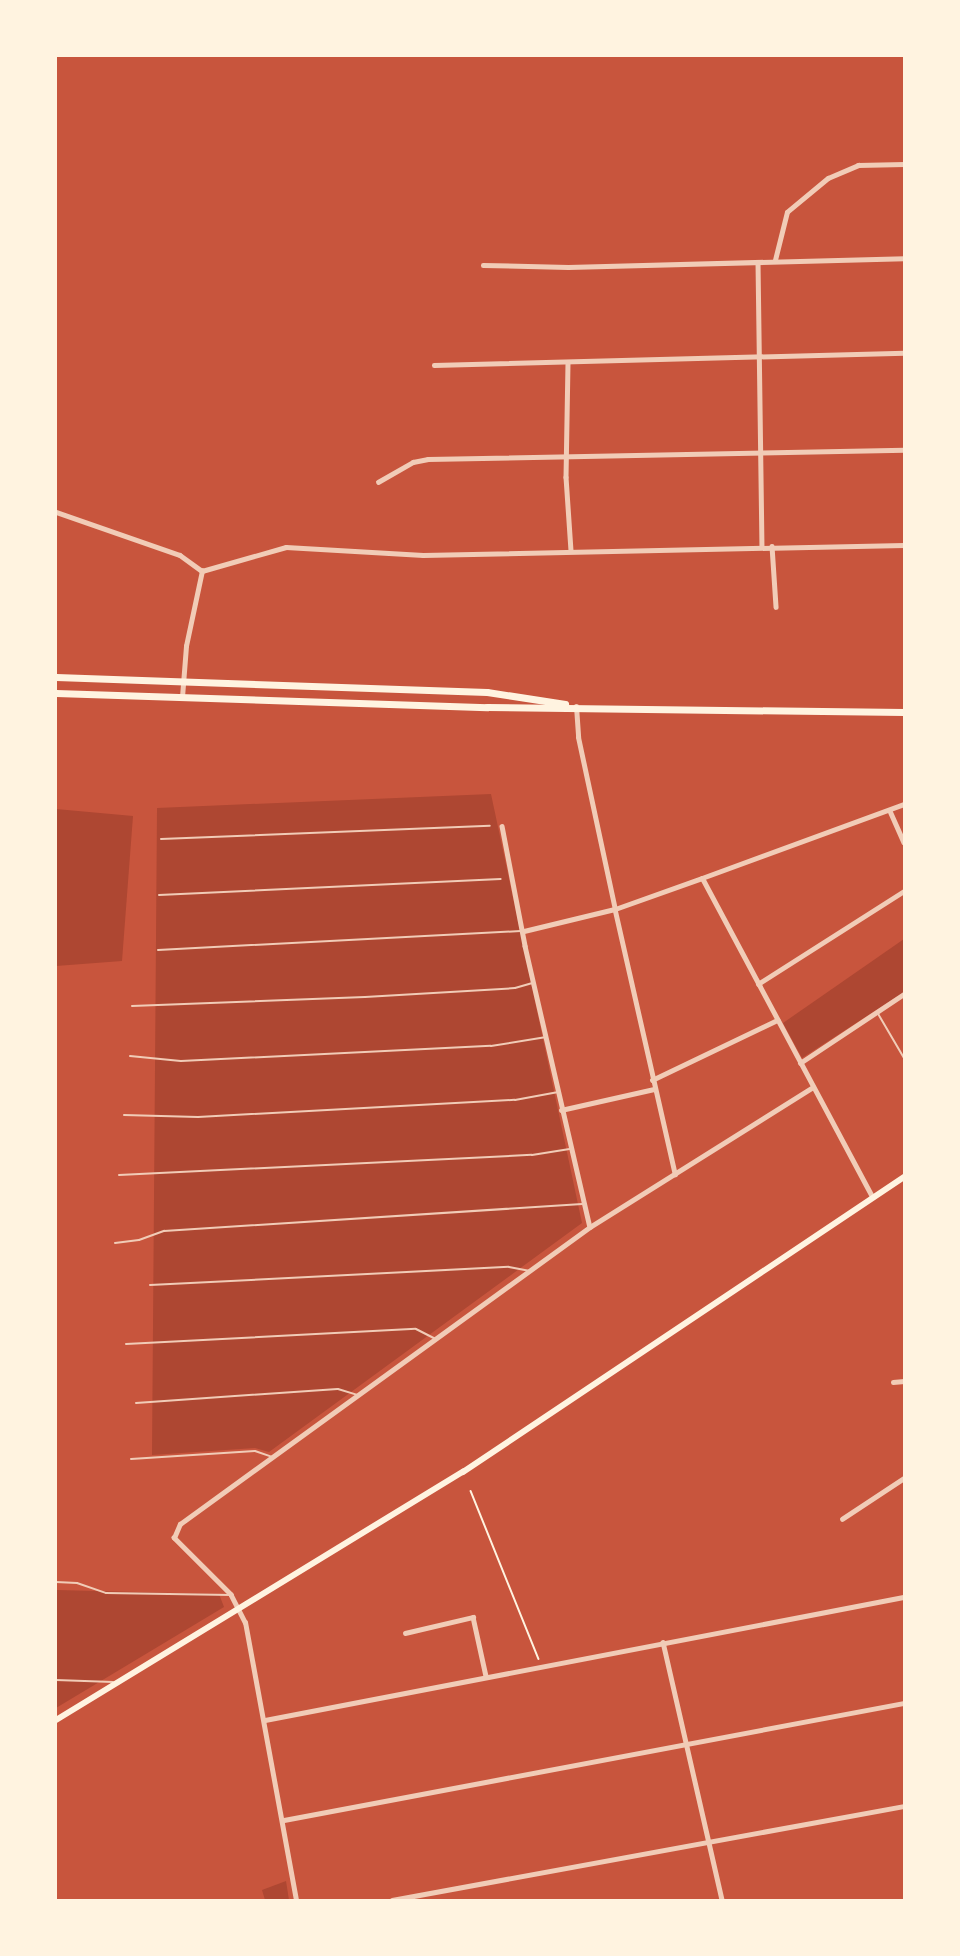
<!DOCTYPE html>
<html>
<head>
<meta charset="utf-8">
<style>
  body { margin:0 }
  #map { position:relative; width:960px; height:1956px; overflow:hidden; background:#c8553d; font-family:Montserrat,sans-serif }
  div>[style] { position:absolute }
  .green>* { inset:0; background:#ae4732 }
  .path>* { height:1.5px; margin:-0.75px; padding:0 0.75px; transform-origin:0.75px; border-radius:0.75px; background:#fff3e0 }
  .service>* { height:2px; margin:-1px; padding:0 1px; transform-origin:1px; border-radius:1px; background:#f1ccb7 }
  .minor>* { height:4.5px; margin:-2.25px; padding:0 2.25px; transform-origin:2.25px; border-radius:2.25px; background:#f1ccb7 }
  .tertiary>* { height:5px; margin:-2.5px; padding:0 2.5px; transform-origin:2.5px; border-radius:2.5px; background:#f1ccb7 }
  .secondary>* { height:6px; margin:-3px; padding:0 3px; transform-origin:3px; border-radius:3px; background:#fff3e0 }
  .primary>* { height:7px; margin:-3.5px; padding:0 3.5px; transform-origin:3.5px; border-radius:3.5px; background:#fff3e0 }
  span { translate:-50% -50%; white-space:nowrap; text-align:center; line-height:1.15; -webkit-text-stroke:5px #fff3e0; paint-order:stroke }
  .frame { position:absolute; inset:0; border:57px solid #fff3e0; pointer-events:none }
</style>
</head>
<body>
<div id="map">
  <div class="green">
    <i style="clip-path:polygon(491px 794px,582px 1223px,269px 1452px,255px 1448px,152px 1455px,157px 808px)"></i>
    <i style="clip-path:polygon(56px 809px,133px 816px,122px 961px,56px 966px)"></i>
    <i style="clip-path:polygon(904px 939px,904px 992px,802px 1058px,783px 1023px)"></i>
    <i style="clip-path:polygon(56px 1590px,219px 1594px,224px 1607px,56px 1708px)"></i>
    <i style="clip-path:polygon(286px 1881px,289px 1900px,265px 1900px,262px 1890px)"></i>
  </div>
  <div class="path">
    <i style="left:471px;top:1491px;width:181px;rotate:68deg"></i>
  </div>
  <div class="service">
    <i style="left:161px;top:839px;width:329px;rotate:-2.3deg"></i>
    <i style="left:159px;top:895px;width:342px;rotate:-2.7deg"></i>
    <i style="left:158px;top:950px;width:363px;rotate:-3deg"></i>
    <i style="left:132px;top:1006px;width:233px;rotate:-2.2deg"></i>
    <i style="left:365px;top:997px;width:150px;rotate:-3.4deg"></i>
    <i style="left:515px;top:988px;width:19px;rotate:-16deg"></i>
    <i style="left:877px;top:1012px;width:53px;rotate:59.6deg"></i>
    <i style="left:130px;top:1056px;width:51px;rotate:5.6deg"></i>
    <i style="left:181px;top:1061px;width:310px;rotate:-2.8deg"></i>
    <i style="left:491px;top:1046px;width:56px;rotate:-9.3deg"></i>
    <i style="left:124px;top:1115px;width:74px;rotate:1.5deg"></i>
    <i style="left:198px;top:1117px;width:317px;rotate:-3.1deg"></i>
    <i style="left:515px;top:1100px;width:44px;rotate:-10.5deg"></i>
    <i style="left:119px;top:1175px;width:413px;rotate:-2.8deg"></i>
    <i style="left:532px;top:1155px;width:38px;rotate:-9deg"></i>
    <i style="left:115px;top:1243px;width:24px;rotate:-7deg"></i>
    <i style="left:139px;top:1240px;width:27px;rotate:-20deg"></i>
    <i style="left:164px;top:1231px;width:419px;rotate:-3.7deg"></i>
    <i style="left:150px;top:1285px;width:359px;rotate:-2.9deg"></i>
    <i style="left:509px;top:1267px;width:20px;rotate:11deg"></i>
    <i style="left:126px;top:1344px;width:290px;rotate:-3deg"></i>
    <i style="left:416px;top:1329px;width:22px;rotate:27deg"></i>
    <i style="left:136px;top:1403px;width:202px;rotate:-4deg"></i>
    <i style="left:338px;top:1389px;width:21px;rotate:17deg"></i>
    <i style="left:131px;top:1459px;width:124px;rotate:-3.7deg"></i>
    <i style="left:255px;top:1451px;width:18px;rotate:19deg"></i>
    <i style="left:56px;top:1582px;width:21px;rotate:3deg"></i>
    <i style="left:77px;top:1583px;width:31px;rotate:19deg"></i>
    <i style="left:106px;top:1593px;width:125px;rotate:0.9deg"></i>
    <i style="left:56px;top:1680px;width:57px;rotate:2deg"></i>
  </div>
  <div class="minor">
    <i style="left:775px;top:260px;width:49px;rotate:-76deg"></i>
    <i style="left:787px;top:212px;width:53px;rotate:-39.7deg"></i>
    <i style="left:828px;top:178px;width:33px;rotate:-23deg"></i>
    <i style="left:858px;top:165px;width:46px;rotate:-1.2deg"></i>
    <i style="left:758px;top:262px;width:284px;rotate:89.2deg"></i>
    <i style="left:483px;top:265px;width:85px;rotate:1.3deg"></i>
    <i style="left:568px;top:267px;width:336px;rotate:-1.5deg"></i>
    <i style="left:568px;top:363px;width:114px;rotate:91deg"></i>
    <i style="left:566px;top:477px;width:74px;rotate:86.1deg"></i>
    <i style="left:434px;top:365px;width:470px;rotate:-1.5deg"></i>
    <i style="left:378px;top:482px;width:40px;rotate:-29.7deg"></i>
    <i style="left:413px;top:462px;width:15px;rotate:-11deg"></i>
    <i style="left:428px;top:459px;width:476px;rotate:-1.1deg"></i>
    <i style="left:56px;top:512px;width:131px;rotate:19.1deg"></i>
    <i style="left:180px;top:555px;width:27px;rotate:36deg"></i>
    <i style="left:772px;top:546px;width:61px;rotate:86.2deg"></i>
    <i style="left:202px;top:571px;width:87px;rotate:-15.9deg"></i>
    <i style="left:286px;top:547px;width:137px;rotate:3.3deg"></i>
    <i style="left:423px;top:555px;width:481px;rotate:-1.2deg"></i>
    <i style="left:182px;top:697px;width:51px;rotate:-85.5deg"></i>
    <i style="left:186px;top:646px;width:77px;rotate:-78deg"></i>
    <i style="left:890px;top:811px;width:34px;rotate:66deg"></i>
    <i style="left:502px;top:826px;width:122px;rotate:79.1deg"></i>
    <i style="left:525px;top:946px;width:288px;rotate:77deg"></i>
    <i style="left:702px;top:878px;width:215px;rotate:-20.1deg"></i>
    <i style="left:524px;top:931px;width:94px;rotate:-13.6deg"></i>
    <i style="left:615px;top:909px;width:272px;rotate:77.2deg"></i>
    <i style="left:758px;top:984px;width:173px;rotate:-32.5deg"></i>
    <i style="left:800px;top:1063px;width:125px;rotate:-33.6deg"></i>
    <i style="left:652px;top:1080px;width:139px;rotate:-25.6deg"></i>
    <i style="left:561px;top:1110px;width:95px;rotate:-12.7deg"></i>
    <i style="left:893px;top:1382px;width:11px;rotate:-5deg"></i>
    <i style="left:842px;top:1519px;width:74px;rotate:-33.5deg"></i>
    <i style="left:405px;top:1633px;width:70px;rotate:-13.2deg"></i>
    <i style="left:473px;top:1617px;width:60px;rotate:77.6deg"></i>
    <i style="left:663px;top:1642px;width:265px;rotate:77.1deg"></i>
    <i style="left:265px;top:1720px;width:651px;rotate:-10.9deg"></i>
    <i style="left:284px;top:1820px;width:631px;rotate:-10.69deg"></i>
    <i style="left:296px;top:1900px;width:282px;rotate:-100.4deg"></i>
    <i style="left:245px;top:1623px;width:31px;rotate:-117deg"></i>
    <i style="left:231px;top:1595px;width:81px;rotate:-135deg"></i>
    <i style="left:174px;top:1538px;width:15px;rotate:-67deg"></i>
    <i style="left:180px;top:1524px;width:506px;rotate:-35.92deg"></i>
    <i style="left:590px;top:1227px;width:263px;rotate:-32.1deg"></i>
    <i style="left:392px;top:1900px;width:521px;rotate:-10.4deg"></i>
  </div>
  <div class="tertiary">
    <i style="left:576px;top:706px;width:31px;rotate:86deg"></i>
    <i style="left:578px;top:737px;width:176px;rotate:77.9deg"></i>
    <i style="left:615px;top:909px;width:92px;rotate:-19.6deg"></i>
    <i style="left:702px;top:878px;width:361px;rotate:61.9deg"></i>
  </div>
  <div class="secondary">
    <i style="left:56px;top:1720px;width:477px;rotate:-31.4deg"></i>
    <i style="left:463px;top:1472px;width:531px;rotate:-33.78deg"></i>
  </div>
  <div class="primary">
    <i style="left:56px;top:677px;width:431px;rotate:2deg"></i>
    <i style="left:487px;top:692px;width:79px;rotate:8.7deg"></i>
    <i style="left:56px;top:693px;width:431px;rotate:1.9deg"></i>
    <i style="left:487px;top:707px;width:417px;rotate:0.7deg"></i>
  </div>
  <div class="frame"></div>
</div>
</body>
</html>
